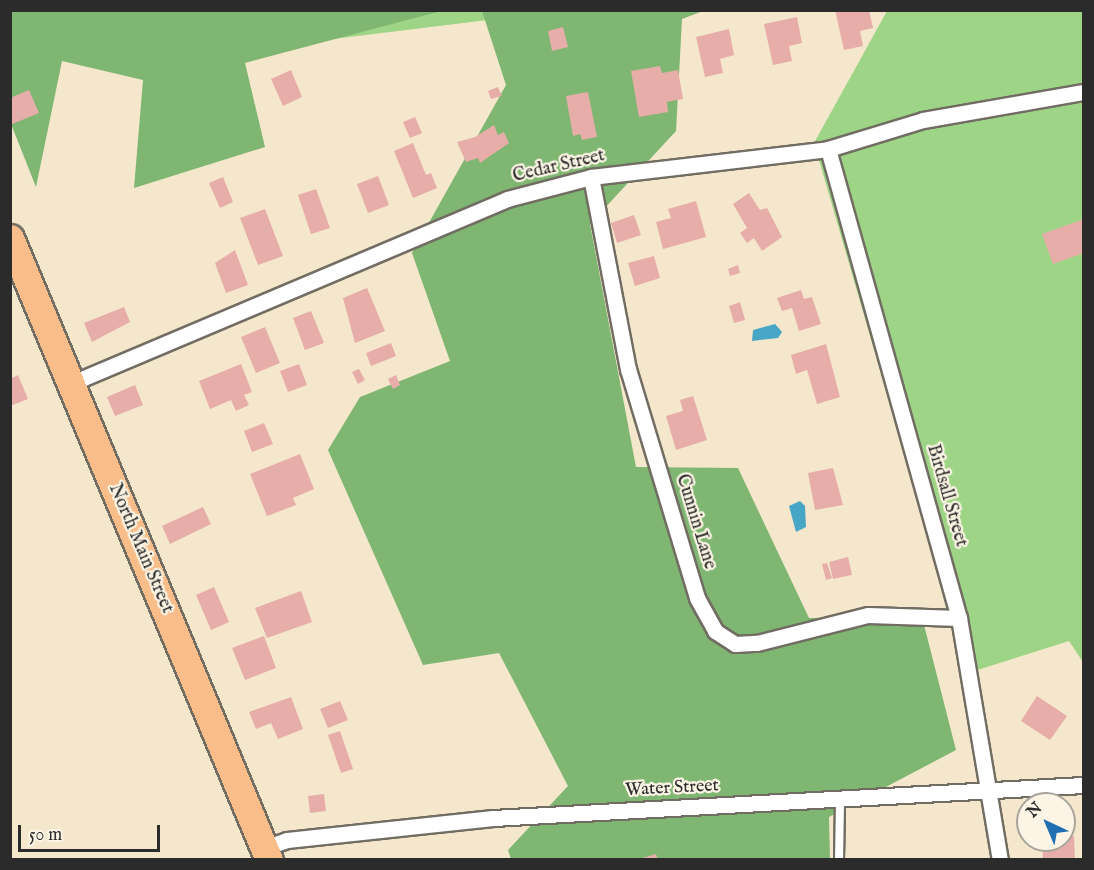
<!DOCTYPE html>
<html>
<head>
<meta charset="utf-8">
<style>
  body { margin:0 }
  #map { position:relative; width:1094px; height:870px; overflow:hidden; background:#f5e7cc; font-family:"IM FELL English",serif }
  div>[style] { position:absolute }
  .green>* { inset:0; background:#9ed485 }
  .forest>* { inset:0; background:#7eb672 }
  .water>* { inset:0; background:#47a6c6 }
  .building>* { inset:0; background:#e7ada9 }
  .roads { filter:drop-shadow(2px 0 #726d63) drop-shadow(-2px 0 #726d63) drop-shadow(0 2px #726d63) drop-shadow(0 -2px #726d63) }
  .lane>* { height:8px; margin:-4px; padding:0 4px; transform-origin:4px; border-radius:4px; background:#fff }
  .street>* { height:15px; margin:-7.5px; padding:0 7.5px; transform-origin:7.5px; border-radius:7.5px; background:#fff }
  .highway>* { height:27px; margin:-13.5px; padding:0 13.5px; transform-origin:13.5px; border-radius:13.5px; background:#f8bd89 }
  span { translate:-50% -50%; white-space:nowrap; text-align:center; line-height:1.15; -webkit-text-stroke:4.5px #fcf5e5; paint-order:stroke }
  .street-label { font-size:18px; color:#2b2b2b }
  .frame { position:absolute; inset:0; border:12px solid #2b2b2b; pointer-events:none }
  .north { position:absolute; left:1016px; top:792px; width:60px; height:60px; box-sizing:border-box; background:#fcf5e5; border:2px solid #a8a49b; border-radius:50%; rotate:316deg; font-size:16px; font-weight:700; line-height:24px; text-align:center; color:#2b2b2b }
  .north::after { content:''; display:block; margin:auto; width:21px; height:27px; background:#1f6fb2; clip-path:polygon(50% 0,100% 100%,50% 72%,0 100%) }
  .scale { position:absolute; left:18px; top:825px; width:142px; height:27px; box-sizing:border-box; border:3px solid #2b2b2b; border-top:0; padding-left:8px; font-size:18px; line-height:21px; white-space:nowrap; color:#2b2b2b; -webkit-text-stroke:4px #fcf5e5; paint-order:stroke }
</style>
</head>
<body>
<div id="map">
  <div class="green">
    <i style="clip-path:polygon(269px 11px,560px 11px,284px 45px)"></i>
    <i style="clip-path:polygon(887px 11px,1083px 11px,1083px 662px,1069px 641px,968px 673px,814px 143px)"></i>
  </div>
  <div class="forest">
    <i style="clip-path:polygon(10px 11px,441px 11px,245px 63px,265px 147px,134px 188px,143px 80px,62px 61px,36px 187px,11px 124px)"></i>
    <i style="clip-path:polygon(482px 11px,703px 11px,682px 19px,676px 131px,590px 224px,636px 467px,738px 468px,809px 618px,922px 617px,956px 750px,829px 817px,830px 859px,511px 859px,508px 850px,568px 786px,499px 653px,423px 665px,328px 450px,360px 397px,450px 361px,412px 253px,506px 85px)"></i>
  </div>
  <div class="water">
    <i style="clip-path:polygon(775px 324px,782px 332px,778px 338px,752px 341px,753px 330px)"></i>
    <i style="clip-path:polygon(800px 501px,805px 506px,806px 527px,796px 532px,789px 506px)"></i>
  </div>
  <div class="building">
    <i style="clip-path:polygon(835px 10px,869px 10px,873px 28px,860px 31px,863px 46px,844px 50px)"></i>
    <i style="clip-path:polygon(797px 17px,802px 43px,789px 46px,792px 61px,773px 65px,764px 24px)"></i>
    <i style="clip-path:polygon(563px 27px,568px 47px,552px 51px,548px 31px)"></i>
    <i style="clip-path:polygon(729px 29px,734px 55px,720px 59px,723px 73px,705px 77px,696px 37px)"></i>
    <i style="clip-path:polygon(660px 66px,662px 73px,678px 70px,683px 99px,667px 102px,668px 112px,639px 117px,631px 71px)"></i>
    <i style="clip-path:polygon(291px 70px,302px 97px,283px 106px,271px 79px)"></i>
    <i style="clip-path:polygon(498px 87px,502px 96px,491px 99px,488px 91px)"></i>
    <i style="clip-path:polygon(29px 90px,39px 113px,10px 125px,10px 98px)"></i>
    <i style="clip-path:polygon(588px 92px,597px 137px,582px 140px,580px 134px,573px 136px,566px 96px)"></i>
    <i style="clip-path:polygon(415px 117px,422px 133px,410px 138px,403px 122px)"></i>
    <i style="clip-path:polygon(494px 125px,498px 135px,504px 132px,509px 143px,480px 163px,478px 158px,466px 162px,457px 142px,475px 137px)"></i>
    <i style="clip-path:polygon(413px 143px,426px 175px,431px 173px,437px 188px,413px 198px,394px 151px)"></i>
    <i style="clip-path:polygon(378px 176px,389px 205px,368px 213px,357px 184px)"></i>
    <i style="clip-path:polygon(223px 177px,233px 202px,220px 208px,209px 183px)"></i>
    <i style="clip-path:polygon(316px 189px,330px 228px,311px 234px,298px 195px)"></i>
    <i style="clip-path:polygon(749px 193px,760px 210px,767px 208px,782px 237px,762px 251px,754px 238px,747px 243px,740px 233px,747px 228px,733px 204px)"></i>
    <i style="clip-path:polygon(696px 201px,706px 237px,663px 249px,656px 222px,671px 218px,668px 209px)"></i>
    <i style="clip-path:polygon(265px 209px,283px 256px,258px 265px,240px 218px)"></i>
    <i style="clip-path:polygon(634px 215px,641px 235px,617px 243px,611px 223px)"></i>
    <i style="clip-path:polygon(1084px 219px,1084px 253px,1053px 264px,1042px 234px)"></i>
    <i style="clip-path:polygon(235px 250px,248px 285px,226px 293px,215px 263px)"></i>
    <i style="clip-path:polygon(654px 256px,660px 278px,635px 286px,628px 263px)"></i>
    <i style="clip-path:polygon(738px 265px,740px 273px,730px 276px,728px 269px)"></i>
    <i style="clip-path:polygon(367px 288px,385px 331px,355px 343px,343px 298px)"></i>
    <i style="clip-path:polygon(801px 290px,804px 299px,812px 297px,821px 324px,799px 331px,792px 308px,782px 311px,777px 298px)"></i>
    <i style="clip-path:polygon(740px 302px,745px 320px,734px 323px,729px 306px)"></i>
    <i style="clip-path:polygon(124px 307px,130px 322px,92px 342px,84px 323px)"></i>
    <i style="clip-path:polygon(311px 311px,324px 343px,305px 350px,293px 318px)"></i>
    <i style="clip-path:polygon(265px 327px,280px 363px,256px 373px,241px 337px)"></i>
    <i style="clip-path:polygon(391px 343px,396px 356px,371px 366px,366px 353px)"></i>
    <i style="clip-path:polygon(826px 344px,840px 397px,817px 404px,807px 370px,796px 374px,791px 355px)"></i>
    <i style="clip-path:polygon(241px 364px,252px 392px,244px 395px,249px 405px,236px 411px,231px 400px,210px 409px,199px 381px)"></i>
    <i style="clip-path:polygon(299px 364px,307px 385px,288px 392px,280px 371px)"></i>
    <i style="clip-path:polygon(359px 369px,365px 380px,358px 384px,352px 372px)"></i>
    <i style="clip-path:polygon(18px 375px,28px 399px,10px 406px,10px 379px)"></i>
    <i style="clip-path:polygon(396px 375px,400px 385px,393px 389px,388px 379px)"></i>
    <i style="clip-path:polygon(135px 385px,143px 405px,115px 416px,107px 397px)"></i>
    <i style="clip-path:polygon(693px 396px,707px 440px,676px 450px,666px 416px,683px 411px,680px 400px)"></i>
    <i style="clip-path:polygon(264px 423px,273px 444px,252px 452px,244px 431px)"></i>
    <i style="clip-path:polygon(300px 454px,314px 489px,293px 498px,296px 505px,267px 516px,250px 474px)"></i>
    <i style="clip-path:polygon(833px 468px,843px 505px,815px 510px,808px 473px)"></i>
    <i style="clip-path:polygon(203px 507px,211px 524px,170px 544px,162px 526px)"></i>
    <i style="clip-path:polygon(848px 557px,852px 575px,833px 579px,829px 562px)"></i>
    <i style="clip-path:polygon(827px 563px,832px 578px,826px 580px,822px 564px)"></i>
    <i style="clip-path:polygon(214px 587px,229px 622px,211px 630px,196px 595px)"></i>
    <i style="clip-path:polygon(301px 591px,312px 622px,267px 638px,255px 608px)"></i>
    <i style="clip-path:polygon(264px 636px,276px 668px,245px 680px,232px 648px)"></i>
    <i style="clip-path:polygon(1037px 696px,1067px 716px,1050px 740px,1021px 721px)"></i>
    <i style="clip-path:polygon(291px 697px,303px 729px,278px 739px,271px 723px,256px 729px,249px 712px)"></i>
    <i style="clip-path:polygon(340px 701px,348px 720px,328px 728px,320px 709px)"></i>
    <i style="clip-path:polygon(340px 731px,353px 769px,341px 773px,328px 735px)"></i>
    <i style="clip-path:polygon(324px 794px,326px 811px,310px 813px,308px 796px)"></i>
    <i style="clip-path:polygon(1074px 836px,1075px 860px,1043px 860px,1042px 840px)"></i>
    <i style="clip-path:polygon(656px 854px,658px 860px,639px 860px,639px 859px)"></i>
  </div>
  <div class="roads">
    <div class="lane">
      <i style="left:839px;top:860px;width:60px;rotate:-89deg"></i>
    </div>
    <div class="street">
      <i style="left:828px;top:149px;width:487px;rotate:74.4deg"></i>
      <i style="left:959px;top:618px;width:245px;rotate:80.4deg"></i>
      <i style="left:591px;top:177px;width:196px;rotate:79.1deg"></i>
      <i style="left:628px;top:369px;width:239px;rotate:73.2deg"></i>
      <i style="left:697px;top:598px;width:38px;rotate:61deg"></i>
      <i style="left:715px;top:631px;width:24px;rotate:33deg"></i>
      <i style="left:735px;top:644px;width:22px;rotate:-3deg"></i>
      <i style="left:757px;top:643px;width:114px;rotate:-14.2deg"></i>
      <i style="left:868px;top:615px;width:91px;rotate:1.9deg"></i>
      <i style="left:72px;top:383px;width:472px;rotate:-22.9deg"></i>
      <i style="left:507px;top:199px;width:87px;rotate:-14.7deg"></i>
      <i style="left:591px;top:177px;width:239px;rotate:-6.7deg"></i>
      <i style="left:828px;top:149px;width:99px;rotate:-17deg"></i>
      <i style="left:923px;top:120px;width:163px;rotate:-9.9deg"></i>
      <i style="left:264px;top:848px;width:24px;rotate:-19deg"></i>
      <i style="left:287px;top:840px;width:207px;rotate:-6.1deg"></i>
      <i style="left:493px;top:818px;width:592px;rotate:-3.2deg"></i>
    </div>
    <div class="highway">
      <i style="left:10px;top:238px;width:674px;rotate:67.39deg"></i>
    </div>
  </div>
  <div class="street-label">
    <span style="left:559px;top:167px;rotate:-13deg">Cedar Street</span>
    <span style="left:946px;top:496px;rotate:74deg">Birdsall Street</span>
    <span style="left:695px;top:522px;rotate:73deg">Cunnin Lane</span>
    <span style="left:140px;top:549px;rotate:67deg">North Main Street</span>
    <span style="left:672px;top:789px;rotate:-3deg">Water Street</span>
  </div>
  <div class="frame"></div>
  <div class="north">N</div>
  <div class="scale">50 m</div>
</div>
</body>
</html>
